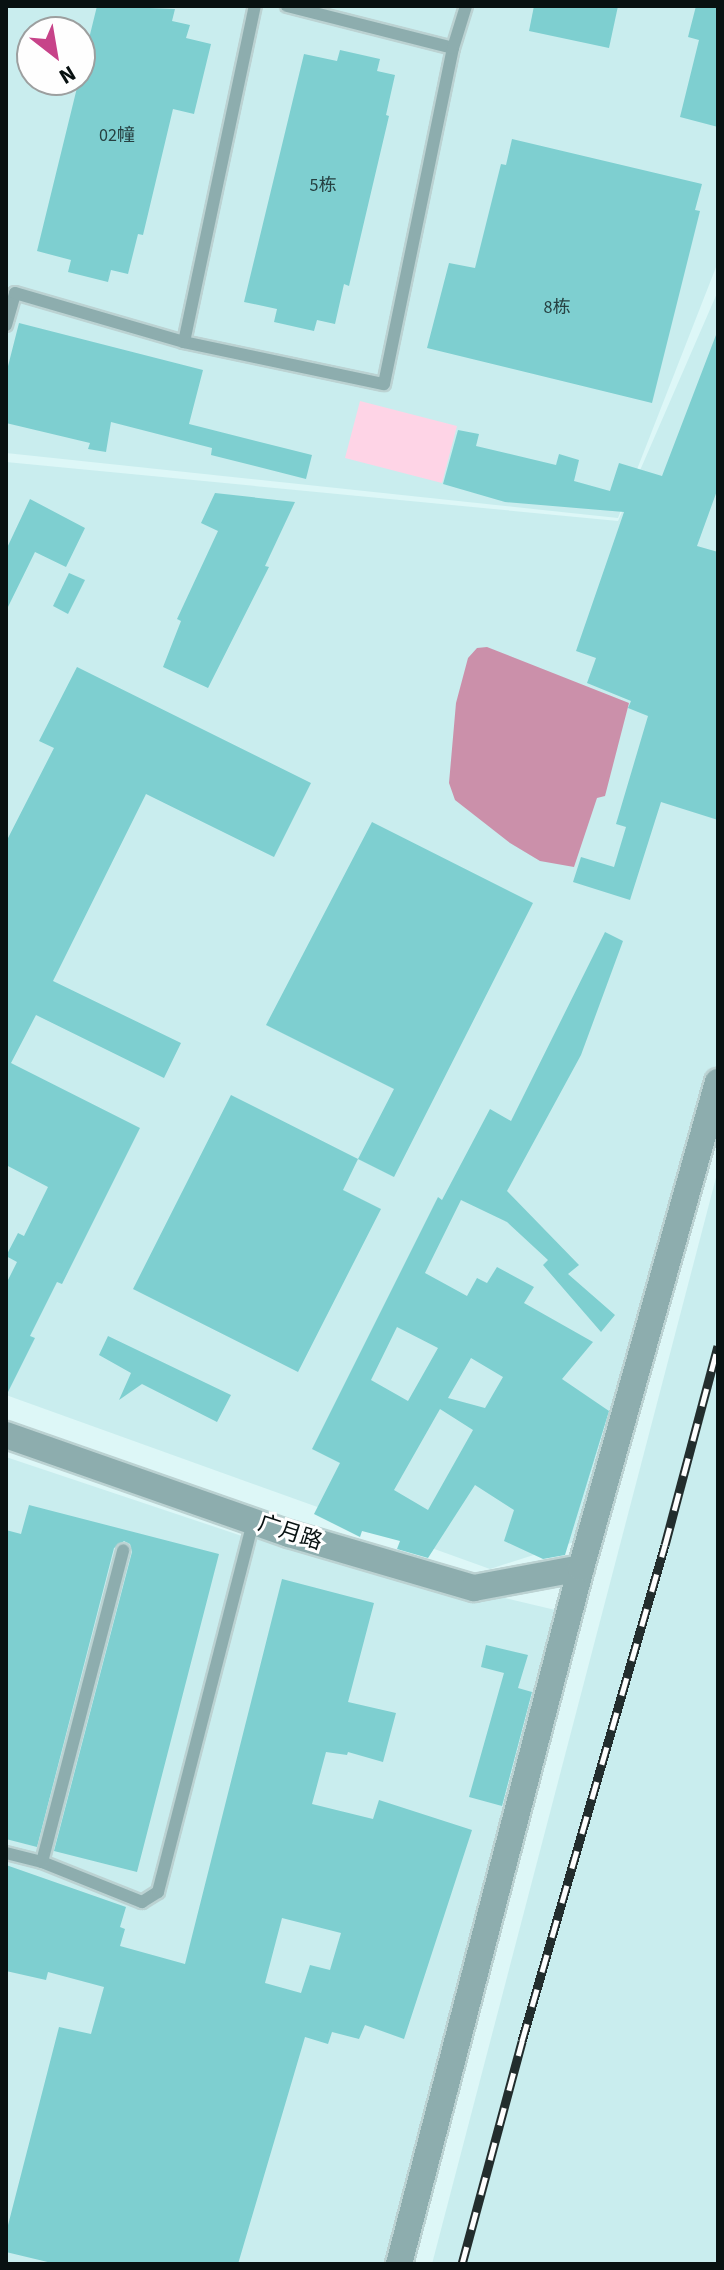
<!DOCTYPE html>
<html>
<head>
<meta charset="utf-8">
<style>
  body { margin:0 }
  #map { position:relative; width:724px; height:2270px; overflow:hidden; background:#ddf7f7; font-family:"Source Sans 3","Noto Sans SC",sans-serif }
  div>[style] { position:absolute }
  .built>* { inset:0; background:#c9edee }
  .green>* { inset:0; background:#fed4e6 }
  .water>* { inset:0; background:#cb90aa }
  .building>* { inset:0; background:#7ecfd0 }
  .roads { filter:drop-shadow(2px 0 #bbd2d2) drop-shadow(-2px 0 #bbd2d2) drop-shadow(0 2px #bbd2d2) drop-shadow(0 -2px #bbd2d2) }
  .service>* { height:12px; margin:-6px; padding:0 6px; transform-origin:6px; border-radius:6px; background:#8dadae }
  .minor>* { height:26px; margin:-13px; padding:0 13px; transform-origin:13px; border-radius:13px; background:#8dadae }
  .rail>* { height:9px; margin-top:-4.5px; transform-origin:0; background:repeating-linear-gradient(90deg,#fefefe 0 18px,#222d2d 0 36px); box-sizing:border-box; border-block:2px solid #222d2d }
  span { translate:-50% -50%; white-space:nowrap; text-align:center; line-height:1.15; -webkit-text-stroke:6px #fefefe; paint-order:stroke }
  .number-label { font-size:18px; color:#264041 }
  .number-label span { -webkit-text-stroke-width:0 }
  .street-label { font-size:22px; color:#081111 }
  .frame { position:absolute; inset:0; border:8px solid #081111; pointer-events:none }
  .north { position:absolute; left:16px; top:16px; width:80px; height:80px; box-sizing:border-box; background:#fefefe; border:2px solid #9c9f9f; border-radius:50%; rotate:149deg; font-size:22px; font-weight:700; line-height:32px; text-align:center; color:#081111 }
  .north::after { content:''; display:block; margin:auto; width:28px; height:36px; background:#c74389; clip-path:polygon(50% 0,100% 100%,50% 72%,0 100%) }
</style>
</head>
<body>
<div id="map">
  <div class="built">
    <i style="clip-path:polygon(evenodd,6px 6px,718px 6px,718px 262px,618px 518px,6px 453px,6px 6px,32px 32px,80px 32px,80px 80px,32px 80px,32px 32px)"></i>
    <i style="clip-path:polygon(718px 291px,718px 1070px,574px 1542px,490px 1569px,6px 1395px,6px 462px,618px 521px)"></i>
    <i style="clip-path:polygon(718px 1170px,718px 2264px,432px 2264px)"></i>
    <i style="clip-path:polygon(6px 1457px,242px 1536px,568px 1613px,398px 2264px,6px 2264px)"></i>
  </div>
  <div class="green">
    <i style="clip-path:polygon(360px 401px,457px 426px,442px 483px,345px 458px)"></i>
  </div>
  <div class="water">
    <i style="clip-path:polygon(487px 647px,629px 703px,605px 796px,597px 798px,574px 867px,540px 861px,510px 843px,455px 800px,449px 783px,456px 703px,468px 658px,477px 648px)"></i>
  </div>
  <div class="building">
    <i style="clip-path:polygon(97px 6px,175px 9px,172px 21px,190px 25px,186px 38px,211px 44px,194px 114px,173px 109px,143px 235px,138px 234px,128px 274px,111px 270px,108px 282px,68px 272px,71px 260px,37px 251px)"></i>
    <i style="clip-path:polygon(534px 6px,618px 6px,609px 48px,529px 31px)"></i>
    <i style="clip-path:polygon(696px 6px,718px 6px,718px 127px,680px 117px,699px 40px,688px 37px)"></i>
    <i style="clip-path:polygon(340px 50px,380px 59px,377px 71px,395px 75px,386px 115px,389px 116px,349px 286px,344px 284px,335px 324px,317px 320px,314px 331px,274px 322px,277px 309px,244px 302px,304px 54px,337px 61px)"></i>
    <i style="clip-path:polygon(512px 139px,702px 184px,695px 210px,700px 211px,652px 403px,427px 348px,449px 263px,475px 268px,501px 164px,506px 165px)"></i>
    <i style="clip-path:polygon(19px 323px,203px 370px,189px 424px,312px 455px,306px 479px,211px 455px,212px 448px,111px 422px,106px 452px,88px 449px,90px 443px,6px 423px,6px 374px)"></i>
    <i style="clip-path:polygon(716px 335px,718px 488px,697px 546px,718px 552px,718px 820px,661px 802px,630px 900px,573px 882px,581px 857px,614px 867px,626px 827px,616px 824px,648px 716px,628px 708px,631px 701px,587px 683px,596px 658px,576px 651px,624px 512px,505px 502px,443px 484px,458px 430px,479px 434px,476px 446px,556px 465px,559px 454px,579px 460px,574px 481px,610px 491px,619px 463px,662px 476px)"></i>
    <i style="clip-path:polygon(215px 493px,295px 502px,265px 566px,269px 567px,208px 688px,163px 667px,181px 621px,177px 619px,218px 531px,201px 523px)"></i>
    <i style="clip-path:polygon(30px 499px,85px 528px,66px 567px,35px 552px,6px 611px,6px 550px)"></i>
    <i style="clip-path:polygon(69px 573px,85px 580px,68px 614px,53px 606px)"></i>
    <i style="clip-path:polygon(77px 667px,311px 783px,274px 857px,146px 794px,53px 981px,181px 1043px,164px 1078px,36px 1015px,11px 1063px,140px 1128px,62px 1284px,57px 1282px,30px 1336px,35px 1338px,6px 1396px,6px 1284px,17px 1262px,6px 1256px,18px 1233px,24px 1236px,48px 1187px,6px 1165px,6px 842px,54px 748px,39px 741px)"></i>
    <i style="clip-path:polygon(372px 822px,533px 903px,394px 1177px,358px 1159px,394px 1089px,266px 1025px)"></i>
    <i style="clip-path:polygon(evenodd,605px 932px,623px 941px,581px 1055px,507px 1191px,579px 1265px,568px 1274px,615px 1315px,601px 1332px,543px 1265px,548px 1260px,507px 1222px,461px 1200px,425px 1273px,467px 1296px,477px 1278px,487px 1283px,497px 1267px,534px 1287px,524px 1303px,593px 1342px,562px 1379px,609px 1411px,565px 1555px,543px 1559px,504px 1541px,514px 1510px,475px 1485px,428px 1558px,397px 1549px,400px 1541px,362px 1531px,360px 1537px,314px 1514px,340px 1463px,312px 1449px,438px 1197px,442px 1200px,490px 1109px,511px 1121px,605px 932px,397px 1327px,438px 1348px,408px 1401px,371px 1380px,397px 1327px,605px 932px,471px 1358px,503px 1377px,485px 1408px,448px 1398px,471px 1358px,605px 932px,440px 1409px,473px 1430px,428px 1510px,394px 1490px,440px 1409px)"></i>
    <i style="clip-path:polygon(231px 1095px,358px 1159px,343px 1190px,381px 1209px,298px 1372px,133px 1289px)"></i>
    <i style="clip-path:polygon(108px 1336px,231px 1395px,217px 1422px,142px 1384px,119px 1400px,131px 1373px,99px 1355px)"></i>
    <i style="clip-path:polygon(29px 1505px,219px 1554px,137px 1872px,54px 1851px,132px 1552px,130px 1544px,124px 1541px,114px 1548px,37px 1847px,6px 1839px,6px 1530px,21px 1534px)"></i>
    <i style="clip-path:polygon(evenodd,282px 1579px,374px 1603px,348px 1702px,396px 1713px,383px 1762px,348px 1752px,347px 1755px,326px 1752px,312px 1804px,373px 1819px,379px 1800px,472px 1830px,404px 2039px,365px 2025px,359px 2039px,332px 2032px,328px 2044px,305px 2037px,238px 2264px,56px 2264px,6px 2252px,6px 2233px,59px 2027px,91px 2034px,104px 1987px,48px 1972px,46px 1980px,6px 1971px,6px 1865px,126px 1907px,120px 1927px,125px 1929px,120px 1946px,185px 1964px,282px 1579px,282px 1918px,341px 1933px,330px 1970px,310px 1965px,301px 1993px,265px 1983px,282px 1918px)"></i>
    <i style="clip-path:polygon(486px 1645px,528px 1655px,518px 1688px,532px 1692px,502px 1806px,469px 1797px,504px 1673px,481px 1667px)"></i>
  </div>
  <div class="roads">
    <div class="service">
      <i style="left:287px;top:6px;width:171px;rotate:14.2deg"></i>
      <i style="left:6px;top:325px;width:33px;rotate:-74deg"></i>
      <i style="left:15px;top:293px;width:176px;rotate:16.2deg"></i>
      <i style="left:184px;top:342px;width:204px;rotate:11.9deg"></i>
      <i style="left:384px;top:384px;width:343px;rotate:-78.4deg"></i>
      <i style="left:453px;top:48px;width:44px;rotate:-72.8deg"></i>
      <i style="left:184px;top:342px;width:343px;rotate:-78.1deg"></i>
      <i style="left:6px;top:1853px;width:37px;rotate:14deg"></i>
      <i style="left:42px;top:1862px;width:108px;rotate:21.8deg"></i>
      <i style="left:142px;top:1902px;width:19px;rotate:-32deg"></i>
      <i style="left:158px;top:1892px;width:382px;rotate:-75.6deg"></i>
      <i style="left:42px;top:1862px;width:322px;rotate:-75.4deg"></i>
    </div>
    <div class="minor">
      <i style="left:6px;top:1435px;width:300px;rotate:19.3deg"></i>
      <i style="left:289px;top:1534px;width:193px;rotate:16.3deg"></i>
      <i style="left:474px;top:1588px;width:109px;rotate:-10.6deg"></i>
      <i style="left:399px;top:2264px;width:719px;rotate:-75.35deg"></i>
      <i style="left:581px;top:1568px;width:505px;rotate:-74.26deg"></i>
    </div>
  </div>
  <div class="rail">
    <i style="left:462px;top:2264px;width:231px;rotate:-74.9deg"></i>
    <i style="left:522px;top:2041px;width:516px;rotate:-73.92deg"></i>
    <i style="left:665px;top:1545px;width:206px;rotate:-75.1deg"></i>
  </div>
  <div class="number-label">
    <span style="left:117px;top:136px">02幢</span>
    <span style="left:323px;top:186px">5栋</span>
    <span style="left:557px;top:308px">8栋</span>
  </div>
  <div class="street-label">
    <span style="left:290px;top:1533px;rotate:18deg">广月路</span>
  </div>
  <div class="frame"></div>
  <div class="north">N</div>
</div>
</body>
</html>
